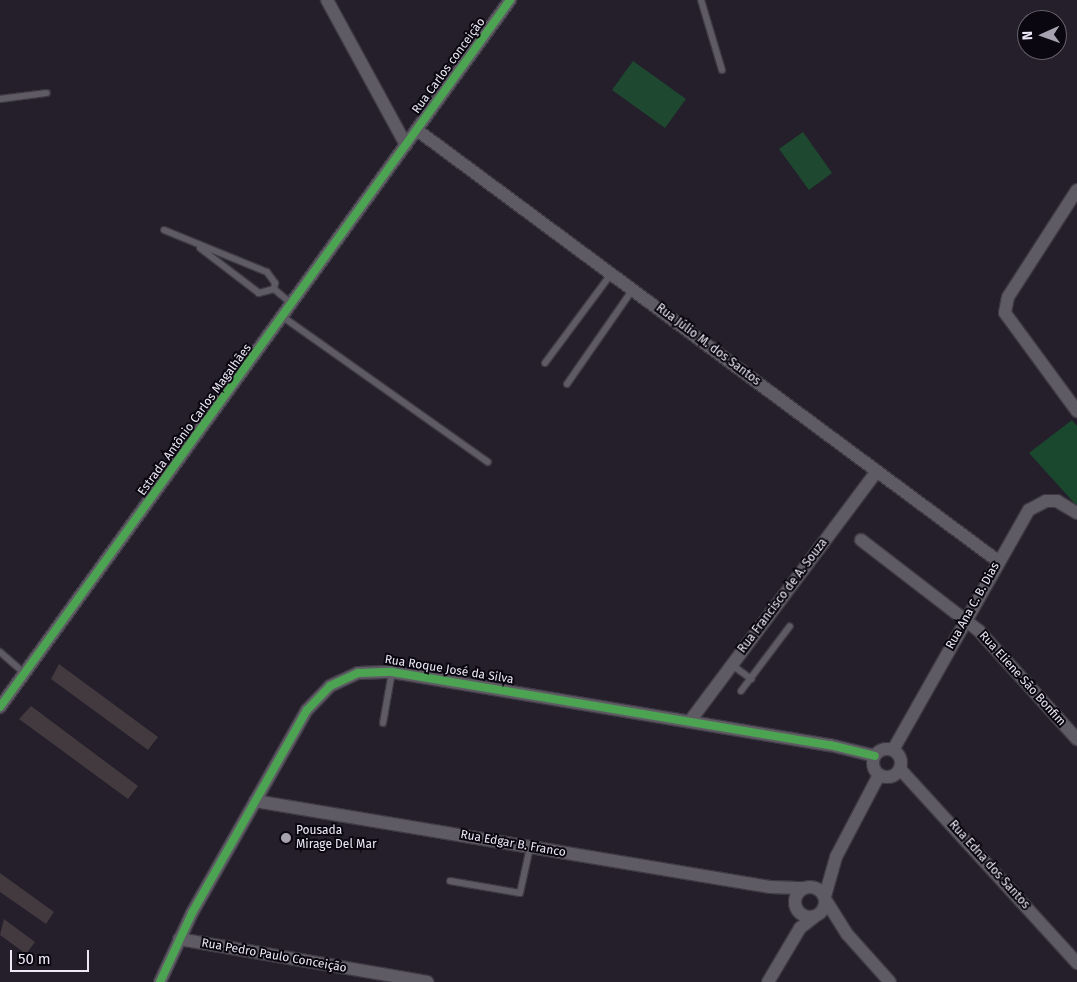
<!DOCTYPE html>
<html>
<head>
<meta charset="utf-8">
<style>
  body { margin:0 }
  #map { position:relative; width:1077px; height:982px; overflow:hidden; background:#241f2b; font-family:"Fira Sans",sans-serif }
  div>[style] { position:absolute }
  .green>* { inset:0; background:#1e4930 }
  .forest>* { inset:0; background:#1a482e }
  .building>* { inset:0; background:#423a3e }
  .roads { filter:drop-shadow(1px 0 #3e3a44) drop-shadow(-1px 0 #3e3a44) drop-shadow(0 1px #3e3a44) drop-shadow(0 -1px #3e3a44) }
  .lane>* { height:6px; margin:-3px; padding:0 3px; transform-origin:3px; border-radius:3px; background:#5f5b65 }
  .street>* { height:12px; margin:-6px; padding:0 6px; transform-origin:6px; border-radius:6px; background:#5f5b65 }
  .street>.ring { margin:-6px; padding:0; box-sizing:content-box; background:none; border:12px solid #5f5b65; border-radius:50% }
  .cycleway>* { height:8px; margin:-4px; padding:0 4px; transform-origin:4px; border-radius:4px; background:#4ca352 }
  .dots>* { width:14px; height:14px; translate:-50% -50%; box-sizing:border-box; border:2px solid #0a0710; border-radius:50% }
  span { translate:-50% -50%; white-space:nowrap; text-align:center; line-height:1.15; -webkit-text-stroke:4px #0a0710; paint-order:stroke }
  .street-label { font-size:12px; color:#ede8f7 }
  .poi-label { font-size:12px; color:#ede8f7 }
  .left { translate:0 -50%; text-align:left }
  .north { position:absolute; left:1017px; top:10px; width:50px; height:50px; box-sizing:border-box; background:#0a0710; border:1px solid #65616c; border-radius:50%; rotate:268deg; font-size:14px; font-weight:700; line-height:20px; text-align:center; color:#ede8f7 }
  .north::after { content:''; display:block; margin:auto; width:18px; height:22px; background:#a7a2b0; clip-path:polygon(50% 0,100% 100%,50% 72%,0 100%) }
  .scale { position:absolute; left:10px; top:950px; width:79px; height:22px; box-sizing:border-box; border:2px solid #ede8f7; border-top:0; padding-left:6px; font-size:15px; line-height:18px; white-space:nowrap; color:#ede8f7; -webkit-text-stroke:4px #0a0710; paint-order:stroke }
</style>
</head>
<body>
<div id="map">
  <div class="green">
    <i style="clip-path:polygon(633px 61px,686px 99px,665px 128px,612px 90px)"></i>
    <i style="clip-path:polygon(803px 132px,832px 173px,809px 190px,779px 149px)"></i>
  </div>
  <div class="forest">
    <i style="clip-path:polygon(1072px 420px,1077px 426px,1077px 506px,1029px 453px)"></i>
  </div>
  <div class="building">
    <i style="clip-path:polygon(59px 664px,158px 737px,148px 750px,51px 679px)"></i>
    <i style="clip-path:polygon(31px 706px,138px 786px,128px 799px,19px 719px)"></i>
    <i style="clip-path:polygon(0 873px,54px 912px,46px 924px,0 892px)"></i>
    <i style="clip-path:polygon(4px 919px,35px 942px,26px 954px,0 935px)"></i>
  </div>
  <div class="roads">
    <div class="lane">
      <i style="left:701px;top:0;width:73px;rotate:73.3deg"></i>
      <i style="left:0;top:99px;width:47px;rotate:-7.3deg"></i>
      <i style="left:164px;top:230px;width:111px;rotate:22.2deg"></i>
      <i style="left:267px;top:272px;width:14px;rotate:54deg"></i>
      <i style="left:275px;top:283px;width:6px;rotate:99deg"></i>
      <i style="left:274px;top:289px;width:16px;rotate:165deg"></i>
      <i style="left:259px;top:293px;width:74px;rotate:-142.7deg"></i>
      <i style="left:274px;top:289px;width:23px;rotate:40deg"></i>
      <i style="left:283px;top:317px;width:251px;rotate:35.3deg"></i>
      <i style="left:545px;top:363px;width:111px;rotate:-53.4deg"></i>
      <i style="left:567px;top:384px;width:116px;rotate:-55.2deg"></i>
      <i style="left:0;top:652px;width:32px;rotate:41deg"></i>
      <i style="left:732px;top:665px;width:24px;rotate:36deg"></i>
      <i style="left:741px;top:691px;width:81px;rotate:-53deg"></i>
      <i style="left:383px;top:723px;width:52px;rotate:-80deg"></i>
      <i style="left:450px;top:881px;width:71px;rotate:9.7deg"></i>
      <i style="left:520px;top:893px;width:47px;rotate:-77.7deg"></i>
    </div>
    <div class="street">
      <i style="left:327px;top:0;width:165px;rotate:61.4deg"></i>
      <i style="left:417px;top:130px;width:723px;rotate:36.57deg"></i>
      <i style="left:1077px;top:190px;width:127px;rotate:122.8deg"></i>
      <i style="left:1008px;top:297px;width:16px;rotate:101deg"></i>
      <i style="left:1005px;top:313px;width:122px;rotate:53.7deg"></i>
      <i style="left:861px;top:540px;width:149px;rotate:37.6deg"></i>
      <i style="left:979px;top:631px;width:146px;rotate:47.8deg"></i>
      <i style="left:0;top:707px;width:872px;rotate:-54.19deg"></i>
      <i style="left:690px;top:721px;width:311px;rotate:-53.2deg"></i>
      <i class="ring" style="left:873px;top:749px;width:16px;height:16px"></i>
      <i style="left:893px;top:750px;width:276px;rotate:-60.5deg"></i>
      <i style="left:1029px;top:510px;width:19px;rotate:-28deg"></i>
      <i style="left:1046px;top:501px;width:11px"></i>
      <i style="left:1057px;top:501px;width:23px;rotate:31deg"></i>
      <i style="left:900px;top:769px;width:263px;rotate:47.6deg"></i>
      <i style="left:255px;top:801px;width:522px;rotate:9.48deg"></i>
      <i style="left:770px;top:887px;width:34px;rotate:2deg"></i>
      <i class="ring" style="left:795px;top:887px;width:18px;height:18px"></i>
      <i style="left:825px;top:896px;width:41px;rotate:-74.2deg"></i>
      <i style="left:836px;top:857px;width:93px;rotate:-62.3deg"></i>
      <i style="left:825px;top:899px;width:41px;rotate:57.8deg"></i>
      <i style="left:847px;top:934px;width:64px;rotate:48.1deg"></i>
      <i style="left:179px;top:939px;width:252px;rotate:9.8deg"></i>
      <i style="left:160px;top:982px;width:76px;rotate:-65.1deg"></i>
      <i style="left:192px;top:913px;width:233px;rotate:-60.5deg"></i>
      <i style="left:307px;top:710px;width:33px;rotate:-46deg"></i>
      <i style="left:330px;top:686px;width:31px;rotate:-25deg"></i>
      <i style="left:358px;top:673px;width:34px;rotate:-2deg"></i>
      <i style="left:392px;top:672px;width:444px;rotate:9.5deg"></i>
      <i style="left:830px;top:745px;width:46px;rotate:13.7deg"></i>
      <i style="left:768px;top:982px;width:63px;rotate:-59.3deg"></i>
      <i style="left:800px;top:928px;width:18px;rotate:-38deg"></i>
    </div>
  </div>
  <div class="cycleway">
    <i style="left:0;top:707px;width:872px;rotate:-54.19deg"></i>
    <i style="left:160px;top:982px;width:76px;rotate:-65.1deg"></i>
    <i style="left:192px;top:913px;width:233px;rotate:-60.5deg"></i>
    <i style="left:307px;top:710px;width:33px;rotate:-46deg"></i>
    <i style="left:330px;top:686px;width:31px;rotate:-25deg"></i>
    <i style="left:358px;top:673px;width:34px;rotate:-2deg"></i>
    <i style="left:392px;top:672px;width:444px;rotate:9.5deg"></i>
    <i style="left:830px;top:745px;width:46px;rotate:13.7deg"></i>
  </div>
  <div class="dots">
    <i style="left:286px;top:838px;background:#a7a2b0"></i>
  </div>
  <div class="street-label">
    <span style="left:449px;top:66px;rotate:-54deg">Rua Carlos conceição</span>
    <span style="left:708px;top:345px;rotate:37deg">Rua Júlio M. dos Santos</span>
    <span style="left:195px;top:420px;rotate:-54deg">Estrada Antônio Carlos Magalhães</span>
    <span style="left:783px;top:596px;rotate:-53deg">Rua Francisco de A. Souza</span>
    <span style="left:973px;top:606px;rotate:-61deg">Rua Ana C. B. Dias</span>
    <span style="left:449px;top:670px;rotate:9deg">Rua Roque José da Silva</span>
    <span style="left:1022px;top:679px;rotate:48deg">Rua Eliene São Bonfim</span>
    <span style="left:513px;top:844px;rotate:10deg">Rua Edgar B. Franco</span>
    <span style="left:989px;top:865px;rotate:48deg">Rua Edna dos Santos</span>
    <span style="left:274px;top:956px;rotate:10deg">Rua Pedro Paulo Conceição</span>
  </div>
  <div class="poi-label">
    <span class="left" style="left:296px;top:838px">Pousada<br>Mirage Del Mar</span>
  </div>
  <div class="north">N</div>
  <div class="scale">50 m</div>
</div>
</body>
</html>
